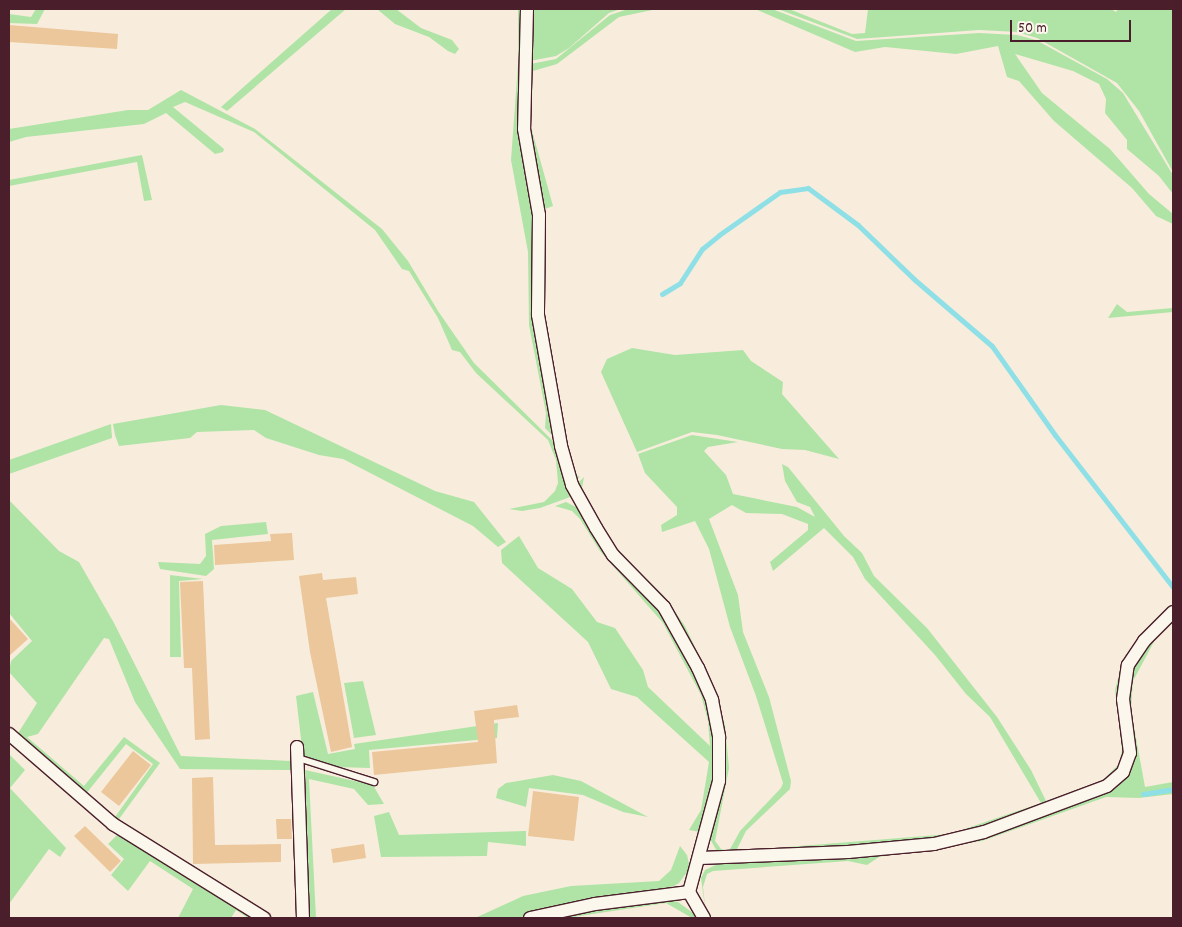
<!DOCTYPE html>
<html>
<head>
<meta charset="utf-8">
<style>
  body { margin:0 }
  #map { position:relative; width:1182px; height:927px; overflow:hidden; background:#f8eddc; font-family:Dekko,sans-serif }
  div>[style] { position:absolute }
  .green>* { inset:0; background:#afe4a6 }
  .stream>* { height:5px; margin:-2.5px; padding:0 2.5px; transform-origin:2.5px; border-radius:2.5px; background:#8fe0e6 }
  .building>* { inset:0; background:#ebc79b }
  .roads { filter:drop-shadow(1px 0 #4a1f2b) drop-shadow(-1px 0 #4a1f2b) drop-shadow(0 1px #4a1f2b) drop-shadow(0 -1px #4a1f2b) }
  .lane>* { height:6px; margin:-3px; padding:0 3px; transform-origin:3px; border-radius:3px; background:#fbf7ec }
  .street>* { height:12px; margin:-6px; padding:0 6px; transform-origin:6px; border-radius:6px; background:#fbf7ec }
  span { translate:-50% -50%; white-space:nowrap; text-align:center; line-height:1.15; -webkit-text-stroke:4px #fbf7ec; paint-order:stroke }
  .frame { position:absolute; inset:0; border:10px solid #4a1f2b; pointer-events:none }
  .scale { position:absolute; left:1010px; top:20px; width:121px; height:22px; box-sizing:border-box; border:2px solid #4a1f2b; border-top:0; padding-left:6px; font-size:15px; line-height:18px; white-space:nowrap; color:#4a1f2b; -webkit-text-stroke:4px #fbf7ec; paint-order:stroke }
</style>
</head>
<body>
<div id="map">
  <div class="green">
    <i style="clip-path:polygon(36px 9px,45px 9px,37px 24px,9px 23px,9px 14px,31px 17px)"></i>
    <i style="clip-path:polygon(332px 9px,346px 9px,227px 111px,221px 107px)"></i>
    <i style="clip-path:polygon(377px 9px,396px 9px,421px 28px,452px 40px,459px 49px,455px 54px,448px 51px,429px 37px,395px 24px)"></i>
    <i style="clip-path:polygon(518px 9px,523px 9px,536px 243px,558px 441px,545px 428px,546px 413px,529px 325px,528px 252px,511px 160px,518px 64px)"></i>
    <i style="clip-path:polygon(530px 9px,621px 9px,609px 13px,569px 48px,556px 56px,530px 61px)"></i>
    <i style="clip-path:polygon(628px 9px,657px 9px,619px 17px,557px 64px,533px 71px,531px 127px,553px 206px,545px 209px,545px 317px,568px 449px,575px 474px,580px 477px,575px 480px,571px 472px,547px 349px,530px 143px,530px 64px,556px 59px,610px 15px)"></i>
    <i style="clip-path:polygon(755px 9px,772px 9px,856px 41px,979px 33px,1017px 35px,1036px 40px,1107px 79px,1123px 93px,1173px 175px,1173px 194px,1159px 176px,1127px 149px,1127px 140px,1105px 113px,1106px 99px,1099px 84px,1073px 71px,1015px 54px,1042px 93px,1110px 149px,1149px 194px,1173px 214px,1173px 224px,1156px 216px,1132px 188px,1054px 121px,1019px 81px,1007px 77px,998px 46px,956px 54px,885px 47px,855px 52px)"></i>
    <i style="clip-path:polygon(778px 9px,789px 9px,852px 34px,865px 33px,868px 9px,1111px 9px,1116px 12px,1118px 9px,1173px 9px,1173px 172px,1139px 111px,1117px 83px,1037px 38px,1017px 32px,979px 30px,857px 39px)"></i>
    <i style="clip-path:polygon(181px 90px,255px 129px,382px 229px,408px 261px,438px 311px,474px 363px,558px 446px,573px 496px,540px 508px,522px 511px,509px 509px,544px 502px,555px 491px,558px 483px,556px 460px,548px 440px,476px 373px,460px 352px,452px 350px,438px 318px,409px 271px,402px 269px,375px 230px,254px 132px,185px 102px,173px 107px,224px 149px,223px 152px,215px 154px,166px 113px,144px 124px,26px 137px,9px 142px,9px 129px,128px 110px,148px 110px)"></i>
    <i style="clip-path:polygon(142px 155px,152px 200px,144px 201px,137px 162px,9px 186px,9px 180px)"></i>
    <i style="clip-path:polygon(1117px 304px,1127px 312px,1173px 308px,1173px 312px,1108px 318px)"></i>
    <i style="clip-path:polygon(632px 348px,675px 355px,743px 350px,751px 361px,783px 382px,782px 394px,839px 459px,805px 450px,782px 449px,717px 435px,692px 432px,637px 452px,601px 372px,607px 359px)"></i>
    <i style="clip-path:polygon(221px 405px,265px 410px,435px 491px,474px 502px,506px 542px,498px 547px,473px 526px,343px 459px,319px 455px,266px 438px,254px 430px,197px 432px,190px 438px,119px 446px,115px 435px,113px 424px)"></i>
    <i style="clip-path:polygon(111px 424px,112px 438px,9px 474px,9px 460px)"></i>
    <i style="clip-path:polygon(evenodd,692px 435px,738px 442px,708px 447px,704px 451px,726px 475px,733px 494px,797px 507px,815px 517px,810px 507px,797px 502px,785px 481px,782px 464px,788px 467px,844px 536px,862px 553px,874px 576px,927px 628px,997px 717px,1031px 770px,1046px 801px,1103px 780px,1119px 764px,1122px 750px,1115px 690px,1122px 663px,1126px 654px,1130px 654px,1119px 691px,1125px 752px,1120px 770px,1102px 784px,976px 830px,939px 840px,790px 852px,725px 855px,718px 853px,710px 839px,725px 762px,717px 706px,705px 672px,667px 607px,610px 545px,576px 485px,584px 477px,582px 488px,614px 547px,664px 596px,685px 626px,712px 683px,725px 725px,729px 768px,715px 841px,721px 849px,729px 851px,740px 831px,781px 788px,783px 783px,756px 696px,730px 627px,709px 549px,695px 521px,662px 532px,661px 525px,677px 515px,677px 507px,645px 473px,638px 454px,692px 435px,732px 505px,746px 513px,782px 514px,808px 524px,808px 530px,770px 562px,773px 571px,824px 528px,853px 557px,865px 579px,935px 655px,966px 694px,990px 717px,1041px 803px,950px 834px,736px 851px,746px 831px,790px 789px,791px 781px,769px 697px,743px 632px,738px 595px,709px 519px,732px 505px)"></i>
    <i style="clip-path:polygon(9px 500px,59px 551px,79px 562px,114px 623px,181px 756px,291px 761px,291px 770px,180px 769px,135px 702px,109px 639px,104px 638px,38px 734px,27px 737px,84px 786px,124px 737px,160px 763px,119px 819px,115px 817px,153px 764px,126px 744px,85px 795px,17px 735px,37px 703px,9px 672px,11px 661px,32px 641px,9px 613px)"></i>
    <i style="clip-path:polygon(566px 502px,580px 509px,650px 595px,702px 683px,714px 726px,714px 777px,700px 832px,689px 830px,701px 810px,709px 762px,637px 697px,611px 689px,588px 642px,502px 563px,501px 550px,519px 536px,538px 568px,572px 589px,597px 622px,615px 628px,643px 670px,648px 687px,710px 746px,708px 721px,701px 695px,663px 623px,600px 551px,580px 519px,572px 511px,555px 506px)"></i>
    <i style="clip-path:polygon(266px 522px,268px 534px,212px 540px,214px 569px,206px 576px,160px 569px,158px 562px,200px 564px,206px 556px,205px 534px,221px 526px)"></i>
    <i style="clip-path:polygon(170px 575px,203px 579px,179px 581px,181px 657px,170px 657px)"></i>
    <i style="clip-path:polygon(1156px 638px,1133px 681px,1131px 710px,1145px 787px,1173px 782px,1173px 788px,1143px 794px,1173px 789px,1173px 794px,1139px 798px,1106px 797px,982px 841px,879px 857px,867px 865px,848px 861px,713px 871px,707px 874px,703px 887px,706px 915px,701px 878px,705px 870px,718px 864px,894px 851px,1112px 789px,1128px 774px,1130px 675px,1142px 651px)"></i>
    <i style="clip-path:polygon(363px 681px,376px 735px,354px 738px,344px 683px)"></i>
    <i style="clip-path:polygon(313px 692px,328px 754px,355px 749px,354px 744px,498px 723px,497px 738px,369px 750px,370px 768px,337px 767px,303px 756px,296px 696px)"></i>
    <i style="clip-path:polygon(9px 754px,25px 770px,10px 788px,66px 848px,60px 857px,49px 849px,9px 904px)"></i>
    <i style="clip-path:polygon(305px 770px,373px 785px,384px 804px,368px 805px,354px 789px,309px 779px,316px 918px,310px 918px)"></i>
    <i style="clip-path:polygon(553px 775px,581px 781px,648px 817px,623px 812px,583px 795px,529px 788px,526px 807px,496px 798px,498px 789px,506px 783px)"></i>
    <i style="clip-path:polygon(389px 812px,399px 835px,526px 831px,526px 846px,488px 842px,487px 856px,381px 857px,374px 816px)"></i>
    <i style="clip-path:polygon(119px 833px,256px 918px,248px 918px,236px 910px,231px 918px,178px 918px,193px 889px,150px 861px,128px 891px,111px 875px,124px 859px,108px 844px)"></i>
    <i style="clip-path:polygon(680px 846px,687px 855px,690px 868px,679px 883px,665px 891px,520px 918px,475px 918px,523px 896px,571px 886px,659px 881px,671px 870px)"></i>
    <i style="clip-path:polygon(667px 899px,678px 902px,700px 918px,692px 918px,666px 903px,566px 918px,545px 918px)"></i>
  </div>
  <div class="stream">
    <i style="left:662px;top:294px;width:21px;rotate:-31deg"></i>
    <i style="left:680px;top:283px;width:40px;rotate:-57.1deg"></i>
    <i style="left:702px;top:249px;width:22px;rotate:-39deg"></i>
    <i style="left:719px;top:235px;width:75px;rotate:-35.2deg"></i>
    <i style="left:780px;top:192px;width:28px;rotate:-8deg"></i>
    <i style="left:808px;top:188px;width:62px;rotate:36.5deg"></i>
    <i style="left:858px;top:225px;width:79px;rotate:44deg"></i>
    <i style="left:915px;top:280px;width:101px;rotate:40.6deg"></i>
    <i style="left:992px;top:346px;width:109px;rotate:54.7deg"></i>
    <i style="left:1055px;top:435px;width:192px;rotate:52.2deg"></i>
    <i style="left:1143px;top:794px;width:30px;rotate:-9deg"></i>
  </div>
  <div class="building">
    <i style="clip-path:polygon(9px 25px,118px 34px,117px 49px,9px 42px)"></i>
    <i style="clip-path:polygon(292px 533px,294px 560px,215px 565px,214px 545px,271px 541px,270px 534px)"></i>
    <i style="clip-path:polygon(322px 573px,323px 580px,356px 577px,358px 594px,326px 598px,352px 747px,331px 752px,310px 652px,299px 576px)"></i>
    <i style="clip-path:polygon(203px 581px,210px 739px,195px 740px,192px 668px,184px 668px,180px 582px)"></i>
    <i style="clip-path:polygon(9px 618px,28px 639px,9px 656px)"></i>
    <i style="clip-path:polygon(517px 705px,519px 717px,494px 720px,497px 763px,374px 775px,372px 752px,478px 742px,474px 711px)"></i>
    <i style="clip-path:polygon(133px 751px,151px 765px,119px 806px,101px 792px)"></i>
    <i style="clip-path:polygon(213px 777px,215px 845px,281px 844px,281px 862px,193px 864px,192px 778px)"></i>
    <i style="clip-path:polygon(533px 791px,579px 797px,574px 841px,528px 836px)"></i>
    <i style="clip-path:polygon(276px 819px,291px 819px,292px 839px,277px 839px)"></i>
    <i style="clip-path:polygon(85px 826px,121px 861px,110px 872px,74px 836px)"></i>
    <i style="clip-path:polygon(364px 844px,366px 858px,333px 863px,331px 849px)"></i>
  </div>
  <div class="roads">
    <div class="lane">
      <i style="left:298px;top:758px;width:80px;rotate:17.5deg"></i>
    </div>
    <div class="street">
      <i style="left:527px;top:9px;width:120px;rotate:91.4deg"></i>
      <i style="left:524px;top:129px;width:87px;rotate:80.1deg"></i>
      <i style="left:539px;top:215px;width:100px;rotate:90.6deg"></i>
      <i style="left:538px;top:315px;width:133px;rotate:80deg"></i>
      <i style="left:561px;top:446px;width:41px;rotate:74.2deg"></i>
      <i style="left:572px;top:485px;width:49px;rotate:60.8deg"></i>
      <i style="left:596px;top:528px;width:32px;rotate:58deg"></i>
      <i style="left:613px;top:555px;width:73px;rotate:45.6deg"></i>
      <i style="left:664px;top:607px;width:70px;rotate:60.9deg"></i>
      <i style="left:698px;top:668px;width:35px;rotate:66deg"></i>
      <i style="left:712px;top:700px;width:38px;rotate:79deg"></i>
      <i style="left:719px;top:737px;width:44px;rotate:90deg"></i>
      <i style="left:719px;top:781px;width:115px;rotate:105.1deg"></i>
      <i style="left:689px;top:892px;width:30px;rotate:60deg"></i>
      <i style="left:9px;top:734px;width:138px;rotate:40.9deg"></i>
      <i style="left:113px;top:824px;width:178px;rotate:31.9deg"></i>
      <i style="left:297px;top:747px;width:171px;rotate:88deg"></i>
      <i style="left:700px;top:858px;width:148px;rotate:-2.3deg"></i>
      <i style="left:848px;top:852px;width:86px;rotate:-5.3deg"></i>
      <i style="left:934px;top:844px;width:51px;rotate:-13.5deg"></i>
      <i style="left:984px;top:832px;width:131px;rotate:-20.5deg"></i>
      <i style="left:1107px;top:786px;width:21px;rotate:-41deg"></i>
      <i style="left:1123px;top:772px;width:20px;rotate:-70deg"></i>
      <i style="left:1130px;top:753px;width:54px;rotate:-97.4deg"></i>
      <i style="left:1123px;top:699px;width:34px;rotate:-82deg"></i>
      <i style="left:1128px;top:665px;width:29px;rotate:-56deg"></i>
      <i style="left:1144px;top:641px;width:41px;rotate:-45deg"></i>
      <i style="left:530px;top:918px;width:66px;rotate:-12.2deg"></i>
      <i style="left:595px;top:904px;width:95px;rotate:-7.3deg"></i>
    </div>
  </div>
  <div class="frame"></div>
  <div class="scale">50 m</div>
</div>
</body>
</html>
